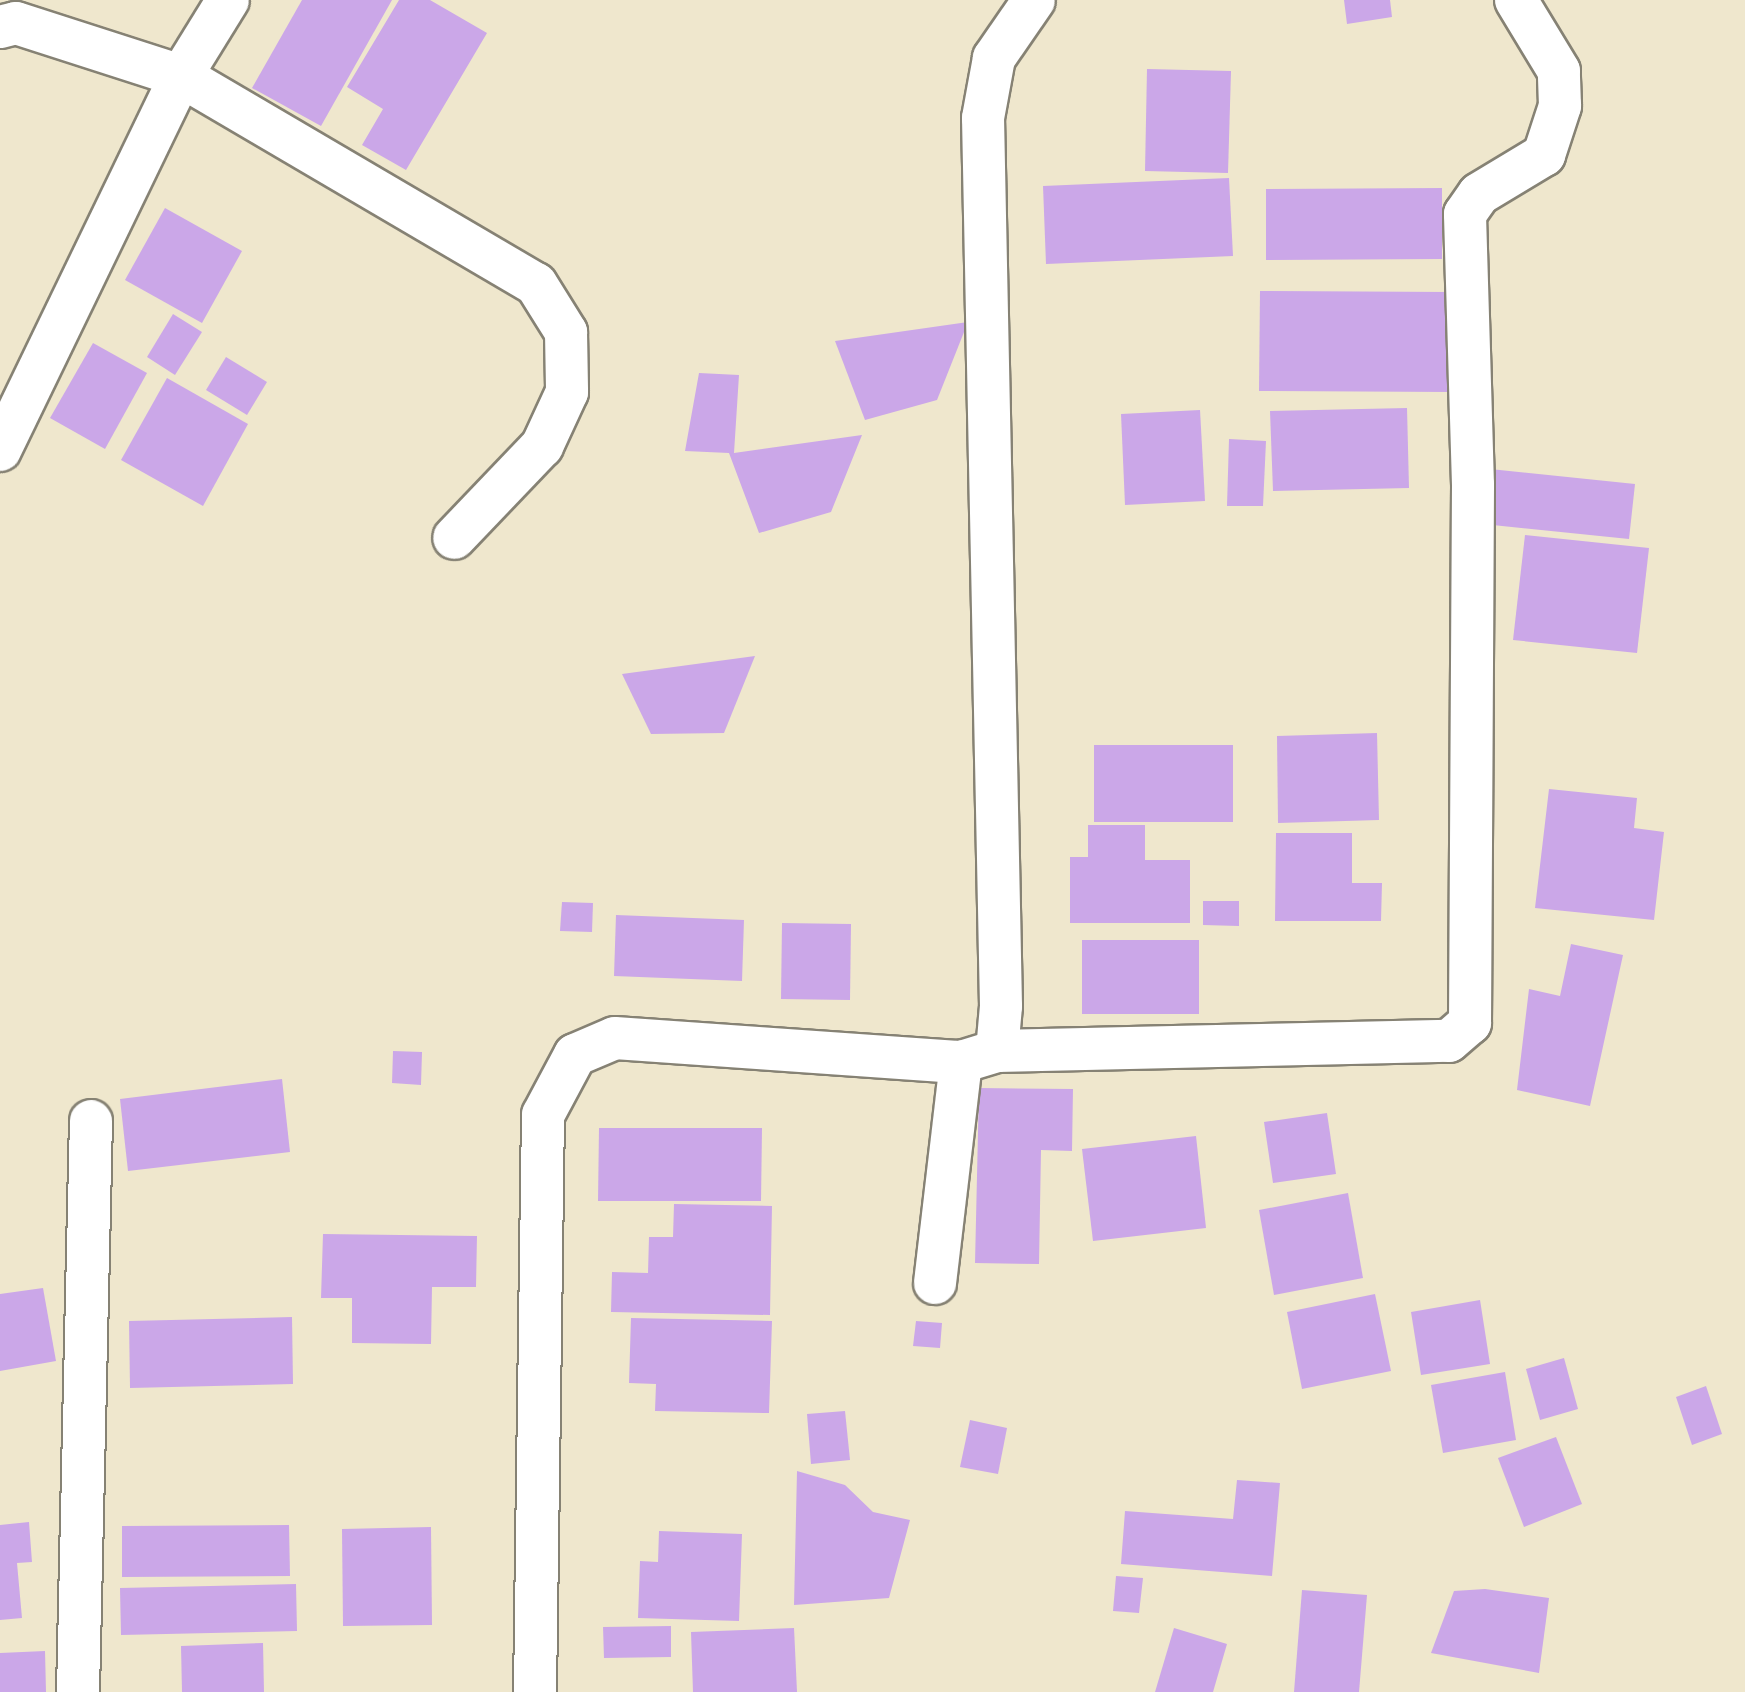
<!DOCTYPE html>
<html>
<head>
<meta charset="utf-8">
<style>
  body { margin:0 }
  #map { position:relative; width:1745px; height:1692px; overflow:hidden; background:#efe7cd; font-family:"Sorts Mill Goudy",serif }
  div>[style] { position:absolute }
  .building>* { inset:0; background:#cba7e8 }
  .roads { filter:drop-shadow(2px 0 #868274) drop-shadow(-2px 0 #868274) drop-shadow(0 2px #868274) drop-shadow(0 -2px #868274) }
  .street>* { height:42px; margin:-21px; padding:0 21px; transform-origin:21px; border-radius:21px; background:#fff }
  span { translate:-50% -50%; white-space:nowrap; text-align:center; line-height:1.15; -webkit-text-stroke:8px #f7f3e8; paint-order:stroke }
</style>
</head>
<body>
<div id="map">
  <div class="building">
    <i style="clip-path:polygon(302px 0,392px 0,321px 126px,252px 88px)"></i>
    <i style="clip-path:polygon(399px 0,430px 0,487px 33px,406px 170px,362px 145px,383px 109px,347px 87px)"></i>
    <i style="clip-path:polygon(1344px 0,1390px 0,1392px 17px,1347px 24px)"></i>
    <i style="clip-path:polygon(1147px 69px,1231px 71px,1228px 173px,1145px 171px)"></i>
    <i style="clip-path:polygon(1229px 178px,1233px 256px,1046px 264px,1043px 186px)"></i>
    <i style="clip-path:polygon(1442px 188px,1442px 259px,1266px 260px,1266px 189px)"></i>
    <i style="clip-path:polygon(165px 208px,242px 251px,202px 323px,125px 280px)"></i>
    <i style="clip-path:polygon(1260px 291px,1450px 292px,1449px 392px,1259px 391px)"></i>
    <i style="clip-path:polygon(173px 314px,202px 332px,175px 375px,147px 357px)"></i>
    <i style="clip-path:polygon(968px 322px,937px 400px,865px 420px,835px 341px)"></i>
    <i style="clip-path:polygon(93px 343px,147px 373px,105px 449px,50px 418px)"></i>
    <i style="clip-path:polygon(226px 357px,267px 382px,247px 415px,206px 390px)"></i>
    <i style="clip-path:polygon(699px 373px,739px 375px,734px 453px,862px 435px,831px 512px,759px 533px,729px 453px,685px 451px)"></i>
    <i style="clip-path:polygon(167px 378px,248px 424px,203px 506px,121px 460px)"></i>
    <i style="clip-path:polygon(1407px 408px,1409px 488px,1273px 491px,1270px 411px)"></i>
    <i style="clip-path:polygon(1200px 410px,1205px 501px,1125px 505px,1121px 414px)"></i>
    <i style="clip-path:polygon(1229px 439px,1266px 441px,1263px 506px,1227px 506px)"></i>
    <i style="clip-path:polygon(1490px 469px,1635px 484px,1629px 539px,1483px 524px)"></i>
    <i style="clip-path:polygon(1525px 535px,1649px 548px,1637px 653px,1513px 640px)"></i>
    <i style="clip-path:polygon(755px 656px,724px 733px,651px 734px,622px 674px)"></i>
    <i style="clip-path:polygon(1377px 733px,1379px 820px,1278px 823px,1277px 736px)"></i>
    <i style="clip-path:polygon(1094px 745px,1233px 745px,1233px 822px,1094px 822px)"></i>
    <i style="clip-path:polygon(1549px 789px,1637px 798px,1634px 828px,1664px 832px,1654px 920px,1535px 908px)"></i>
    <i style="clip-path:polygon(1088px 825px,1145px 825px,1145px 860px,1190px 860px,1190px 923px,1070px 923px,1070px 857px,1088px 857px)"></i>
    <i style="clip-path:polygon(1276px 833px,1352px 833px,1352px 883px,1382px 883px,1381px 921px,1275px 921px)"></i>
    <i style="clip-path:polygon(1203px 901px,1239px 901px,1239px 926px,1203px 925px)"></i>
    <i style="clip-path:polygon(562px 902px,593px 903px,592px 932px,560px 931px)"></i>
    <i style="clip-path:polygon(616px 915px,744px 920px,742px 981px,614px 976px)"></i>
    <i style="clip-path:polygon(782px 923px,851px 924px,850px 1000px,781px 999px)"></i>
    <i style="clip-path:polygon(1082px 940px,1199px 940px,1199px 1014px,1082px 1014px)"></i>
    <i style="clip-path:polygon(1571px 944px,1623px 955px,1590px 1106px,1517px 1090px,1529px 989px,1560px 996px)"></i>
    <i style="clip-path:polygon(393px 1051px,422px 1052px,421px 1085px,392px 1083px)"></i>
    <i style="clip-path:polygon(282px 1079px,290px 1152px,128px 1171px,120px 1099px)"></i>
    <i style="clip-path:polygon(979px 1088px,1073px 1089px,1072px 1151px,1041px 1150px,1039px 1264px,975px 1263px)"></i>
    <i style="clip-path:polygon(1327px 1113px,1336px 1174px,1273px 1183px,1264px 1122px)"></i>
    <i style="clip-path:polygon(599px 1128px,762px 1128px,761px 1201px,598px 1201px)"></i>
    <i style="clip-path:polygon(1196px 1136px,1206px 1228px,1093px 1241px,1082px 1149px)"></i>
    <i style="clip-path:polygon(1348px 1193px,1363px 1278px,1274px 1295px,1259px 1210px)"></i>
    <i style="clip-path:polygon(674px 1204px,772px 1206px,770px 1315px,611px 1312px,612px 1272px,648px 1273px,649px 1237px,673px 1237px)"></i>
    <i style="clip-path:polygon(323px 1234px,477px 1236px,476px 1287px,432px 1287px,431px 1344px,352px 1343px,352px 1298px,321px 1298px)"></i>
    <i style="clip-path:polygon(43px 1288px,56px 1361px,0 1371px,0 1294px)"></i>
    <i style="clip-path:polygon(1375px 1294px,1391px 1371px,1302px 1389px,1287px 1312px)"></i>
    <i style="clip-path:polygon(1480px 1300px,1490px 1364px,1421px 1375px,1411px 1312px)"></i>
    <i style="clip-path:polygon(292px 1317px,293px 1384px,130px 1388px,129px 1321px)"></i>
    <i style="clip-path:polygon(631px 1318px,772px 1321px,769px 1413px,655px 1411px,656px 1384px,629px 1383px)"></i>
    <i style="clip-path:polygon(916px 1321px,942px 1323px,940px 1348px,913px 1346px)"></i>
    <i style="clip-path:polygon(1564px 1358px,1578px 1409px,1540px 1420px,1526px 1369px)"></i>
    <i style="clip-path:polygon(1505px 1372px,1516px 1440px,1443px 1453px,1431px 1385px)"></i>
    <i style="clip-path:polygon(1706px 1386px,1722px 1434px,1692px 1445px,1676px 1397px)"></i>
    <i style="clip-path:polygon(845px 1411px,850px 1460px,811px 1464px,807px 1414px)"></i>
    <i style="clip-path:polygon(970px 1420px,1007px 1428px,998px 1474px,960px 1467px)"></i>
    <i style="clip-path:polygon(1556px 1437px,1582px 1504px,1524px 1527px,1498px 1458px)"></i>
    <i style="clip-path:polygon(797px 1471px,845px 1485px,873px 1512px,910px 1520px,889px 1598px,794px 1605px)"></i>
    <i style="clip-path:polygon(1237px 1480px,1280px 1483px,1272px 1576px,1121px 1564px,1125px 1511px,1233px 1519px)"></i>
    <i style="clip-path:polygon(29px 1522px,32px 1562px,17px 1563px,22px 1618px,0 1620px,0 1525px)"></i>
    <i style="clip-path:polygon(289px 1525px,290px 1576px,122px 1577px,122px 1526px)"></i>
    <i style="clip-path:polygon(431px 1527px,432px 1625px,343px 1626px,342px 1529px)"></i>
    <i style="clip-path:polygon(659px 1531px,742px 1534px,739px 1621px,638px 1618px,640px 1561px,658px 1562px)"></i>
    <i style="clip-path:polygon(1116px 1576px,1143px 1578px,1139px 1613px,1113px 1611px)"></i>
    <i style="clip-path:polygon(296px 1584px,297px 1631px,121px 1635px,120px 1588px)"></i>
    <i style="clip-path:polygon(1485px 1589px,1549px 1598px,1539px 1673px,1431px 1653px,1454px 1591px)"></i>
    <i style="clip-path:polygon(1302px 1590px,1367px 1595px,1359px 1692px,1294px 1692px)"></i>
    <i style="clip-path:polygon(671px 1626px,671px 1657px,604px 1658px,603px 1627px)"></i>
    <i style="clip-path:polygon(794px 1628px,797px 1692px,693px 1692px,691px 1632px)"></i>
    <i style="clip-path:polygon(1174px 1628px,1227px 1644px,1213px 1692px,1155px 1692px)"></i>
    <i style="clip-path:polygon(263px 1643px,264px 1692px,182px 1692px,181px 1646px)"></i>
    <i style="clip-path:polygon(45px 1651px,46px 1692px,0 1692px,0 1653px)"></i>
  </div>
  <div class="roads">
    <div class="street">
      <i style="left:0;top:27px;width:16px;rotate:-14deg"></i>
      <i style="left:16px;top:23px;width:173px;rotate:17.8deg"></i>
      <i style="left:181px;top:76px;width:411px;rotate:30.4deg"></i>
      <i style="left:536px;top:284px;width:57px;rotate:58deg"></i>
      <i style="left:566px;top:332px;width:60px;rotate:89deg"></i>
      <i style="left:567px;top:392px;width:60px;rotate:114.8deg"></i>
      <i style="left:542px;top:446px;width:127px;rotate:133.7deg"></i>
      <i style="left:0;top:450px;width:415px;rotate:-64.2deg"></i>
      <i style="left:181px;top:76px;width:89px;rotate:-58.3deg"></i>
      <i style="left:997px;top:1051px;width:452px;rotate:-1.3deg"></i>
      <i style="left:1449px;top:1041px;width:28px;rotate:-41deg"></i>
      <i style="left:1470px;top:1023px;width:538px;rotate:-89.68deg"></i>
      <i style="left:1473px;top:485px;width:271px;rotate:-91.7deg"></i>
      <i style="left:1465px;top:214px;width:24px;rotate:-55deg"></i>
      <i style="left:1479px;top:194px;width:76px;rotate:-31deg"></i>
      <i style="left:1544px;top:155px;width:52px;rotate:-71.9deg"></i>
      <i style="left:1560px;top:106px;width:35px;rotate:-92deg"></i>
      <i style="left:1559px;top:71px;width:83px;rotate:-121.2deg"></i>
      <i style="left:935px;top:1283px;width:223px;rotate:-83.3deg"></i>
      <i style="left:78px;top:1692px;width:571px;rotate:-88.7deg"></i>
      <i style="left:535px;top:1692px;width:577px;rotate:-89.21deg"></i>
      <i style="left:543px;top:1115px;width:68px;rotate:-61.9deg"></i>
      <i style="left:575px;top:1055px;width:43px;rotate:-23deg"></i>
      <i style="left:615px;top:1038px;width:347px;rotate:4deg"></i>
      <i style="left:961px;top:1062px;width:38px;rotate:-17deg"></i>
      <i style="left:997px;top:1051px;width:45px;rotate:-84.9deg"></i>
      <i style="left:1001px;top:1006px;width:888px;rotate:-91.16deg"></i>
      <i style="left:983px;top:118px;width:61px;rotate:-79.6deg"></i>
      <i style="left:994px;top:58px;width:70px;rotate:-55.4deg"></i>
    </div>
  </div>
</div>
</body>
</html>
